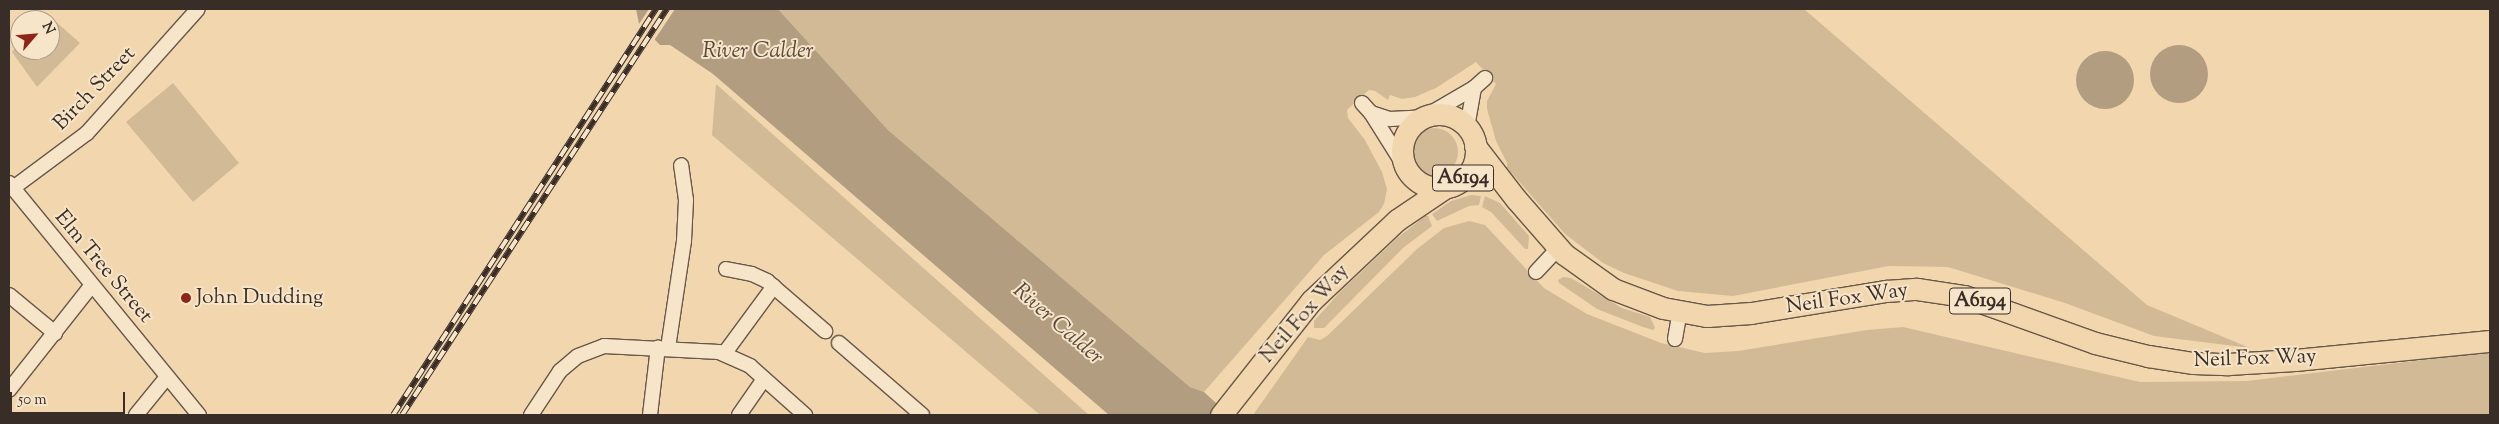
<!DOCTYPE html>
<html>
<head>
<meta charset="utf-8">
<style>
  body { margin:0 }
  #map { position:relative; width:2499px; height:424px; overflow:hidden; background:#f2d7ae; font-family:"Sorts Mill Goudy",serif }
  div>[style] { position:absolute }
  .green>* { inset:0; background:#d3ba97 }
  .round { border-radius:50% }
  .water>* { inset:0; background:#b39d80 }
  .pier>* { inset:0; background:#f2d7ae }
  .roads { filter:drop-shadow(1px 0 #675849) drop-shadow(-1px 0 #675849) drop-shadow(0 1px #675849) drop-shadow(0 -1px #675849) }
  .minor>* { height:14px; margin:-7px; padding:0 7px; transform-origin:7px; border-radius:7px; background:#f7e5ca }
  .primary>* { height:21px; margin:-10.5px; padding:0 10.5px; transform-origin:10.5px; border-radius:10.5px; background:#f2d7ae }
  .primary>.ring { margin:-10.5px; padding:0; box-sizing:content-box; background:none; border:21px solid #f2d7ae; border-radius:50% }
  .rail>* { height:5.5px; margin-top:-2.75px; transform-origin:0; background:repeating-linear-gradient(90deg,#f7e5ca 0 11px,#392d27 0 22px); box-sizing:border-box; border-block:1px solid #392d27 }
  .dots>* { width:14px; height:14px; translate:-50% -50%; box-sizing:border-box; border:2px solid #f7e5ca; border-radius:50% }
  span { translate:-50% -50%; white-space:nowrap; text-align:center; line-height:1.15; -webkit-text-stroke:4px #f7e5ca; paint-order:stroke }
  .shield-label span { padding:1px 4px; background:#f7e5ca; border:1px solid; border-radius:4px; -webkit-text-stroke-width:0 }
  .shield-label { font-size:20px; color:#392d27; font-weight:700 }
  .street-label { font-size:21px; color:#392d27 }
  .poi-label { font-size:21px; color:#392d27 }
  .left { translate:0 -50%; text-align:left }
  .water-label { font-size:22px; color:#58493d; font-style:italic }
  .frame { position:absolute; inset:0; border:10px solid #392d27; pointer-events:none }
  .north { position:absolute; left:10px; top:10px; width:50px; height:50px; box-sizing:border-box; background:#f7e5ca; border:1px solid #ab9b89; border-radius:50%; rotate:63deg; font-size:14px; font-weight:700; line-height:20px; text-align:center; color:#392d27 }
  .north::after { content:''; display:block; margin:auto; width:18px; height:22px; background:#8f2418; clip-path:polygon(50% 0,100% 100%,50% 72%,0 100%) }
  .scale { position:absolute; left:10px; top:392px; width:115px; height:22px; box-sizing:border-box; border:2px solid #392d27; border-top:0; padding-left:6px; font-size:15px; line-height:18px; white-space:nowrap; color:#392d27; -webkit-text-stroke:4px #f7e5ca; paint-order:stroke }
</style>
</head>
<body>
<div id="map">
  <div class="green">
    <i style="clip-path:polygon(778px 9px,1804px 9px,2147px 305px,2250px 348px,2154px 336px,2065px 303px,1948px 267px,1889px 266px,1733px 296px,1678px 291px,1624px 273px,1603px 263px,1565px 234px,1507px 168px,1507px 163px,1496px 141px,1487px 109px,1487px 101px,1496px 84px,1476px 62px,1436px 88px,1415px 97px,1402px 99px,1390px 95px,1388px 100px,1375px 91px,1369px 90px,1347px 110px,1348px 118px,1365px 140px,1382px 172px,1387px 189px,1384px 204px,1379px 212px,1324px 255px,1204px 392px,1190px 387px,888px 130px)"></i>
    <i style="clip-path:polygon(46px 13px,80px 43px,37px 87px,12px 52px,20px 42px,20px 50px,50px 50px,50px 20px,39px 20px)"></i>
    <i style="clip-path:polygon(173px 83px,239px 163px,193px 202px,126px 122px)"></i>
    <i style="clip-path:polygon(716px 84px,1089px 415px,1040px 415px,712px 135px)"></i>
    <i class="round" style="left:1410px;top:128px;width:48px;height:48px"></i>
    <i style="clip-path:polygon(1471px 195px,1481px 196px,1479px 205px,1469px 206px,1437px 221px,1432px 214px,1451px 201px)"></i>
    <i style="clip-path:polygon(1485px 196px,1500px 203px,1529px 236px,1528px 249px,1525px 249px,1491px 212px,1482px 207px)"></i>
    <i style="clip-path:polygon(1425px 216px,1428px 216px,1432px 226px,1403px 248px,1324px 328px,1314px 328px,1314px 321px,1340px 292px,1396px 239px)"></i>
    <i style="clip-path:polygon(1469px 221px,1485px 225px,1544px 288px,1587px 314px,1661px 343px,1705px 353px,1738px 351px,1867px 330px,1903px 327px,2140px 382px,2247px 381px,2490px 352px,2490px 415px,1253px 415px,1308px 337px,1320px 340px,1327px 336px,1417px 249px,1444px 228px)"></i>
    <i style="clip-path:polygon(1563px 277px,1571px 278px,1622px 308px,1650px 317px,1655px 328px,1653px 330px,1643px 327px,1597px 309px,1559px 283px,1558px 280px)"></i>
  </div>
  <div class="water">
    <i style="clip-path:polygon(636px 9px,778px 9px,888px 130px,1190px 387px,1204px 392px,1229px 415px,1109px 415px,713px 74px,670px 45px,660px 45px,639px 24px)"></i>
    <i class="round" style="left:2150px;top:45px;width:58px;height:58px"></i>
    <i class="round" style="left:2076px;top:51px;width:58px;height:58px"></i>
  </div>
  <div class="pier">
    <i style="clip-path:polygon(649px 9px,675px 9px,653px 42px,637px 27px)"></i>
  </div>
  <div class="roads">
    <div class="minor">
      <i style="left:1474px;top:88px;width:15px;rotate:-42deg"></i>
      <i style="left:1362px;top:103px;width:13px;rotate:48deg"></i>
      <i style="left:1405px;top:167px;width:64px;rotate:-122.2deg"></i>
      <i style="left:1371px;top:113px;width:20px;rotate:18deg"></i>
      <i style="left:1390px;top:119px;width:34px;rotate:-3deg"></i>
      <i style="left:1424px;top:117px;width:58px;rotate:-30.1deg"></i>
      <i style="left:1474px;top:88px;width:40px;rotate:100deg"></i>
      <i style="left:9px;top:183px;width:300px;rotate:50.7deg"></i>
      <i style="left:13px;top:188px;width:92px;rotate:-36.6deg"></i>
      <i style="left:87px;top:133px;width:166px;rotate:-48.2deg"></i>
      <i style="left:726px;top:269px;width:26px;rotate:11deg"></i>
      <i style="left:752px;top:274px;width:17px;rotate:25deg"></i>
      <i style="left:767px;top:281px;width:77px;rotate:40.8deg"></i>
      <i style="left:1536px;top:272px;width:33px;rotate:-47deg"></i>
      <i style="left:9px;top:295px;width:60px;rotate:39.6deg"></i>
      <i style="left:1675px;top:339px;width:28px;rotate:-80deg"></i>
      <i style="left:839px;top:343px;width:110px;rotate:40.9deg"></i>
      <i style="left:668px;top:348px;width:108px;rotate:-81.5deg"></i>
      <i style="left:684px;top:241px;width:41px;rotate:-87.2deg"></i>
      <i style="left:686px;top:200px;width:35px;rotate:-98deg"></i>
      <i style="left:724px;top:354px;width:84px;rotate:-53.7deg"></i>
      <i style="left:9px;top:390px;width:132px;rotate:-51.7deg"></i>
      <i style="left:136px;top:415px;width:49px;rotate:-50.8deg"></i>
      <i style="left:531px;top:415px;width:53px;rotate:-56.6deg"></i>
      <i style="left:560px;top:371px;width:23px;rotate:-40deg"></i>
      <i style="left:578px;top:356px;width:28px;rotate:-21deg"></i>
      <i style="left:604px;top:346px;width:115px;rotate:3deg"></i>
      <i style="left:719px;top:352px;width:34px;rotate:24deg"></i>
      <i style="left:750px;top:366px;width:74px;rotate:41.7deg"></i>
      <i style="left:650px;top:415px;width:68px;rotate:-83.3deg"></i>
      <i style="left:739px;top:415px;width:44px;rotate:-55.2deg"></i>
    </div>
    <div class="primary">
      <i class="ring" style="left:1402px;top:114px;width:53px;height:53px"></i>
      <i style="left:1475px;top:146px;width:67px;rotate:52.3deg"></i>
      <i style="left:1516px;top:199px;width:73px;rotate:48.9deg"></i>
      <i style="left:1564px;top:254px;width:60px;rotate:35.5deg"></i>
      <i style="left:1613px;top:289px;width:53px;rotate:20.8deg"></i>
      <i style="left:1663px;top:308px;width:45px;rotate:10.3deg"></i>
      <i style="left:1707px;top:316px;width:44px;rotate:-3.9deg"></i>
      <i style="left:1751px;top:313px;width:137px;rotate:-9.3deg"></i>
      <i style="left:1886px;top:291px;width:31px;rotate:-4deg"></i>
      <i style="left:1917px;top:289px;width:48px;rotate:8.5deg"></i>
      <i style="left:1964px;top:296px;width:139px;rotate:19.7deg"></i>
      <i style="left:2095px;top:343px;width:55px;rotate:13.8deg"></i>
      <i style="left:2148px;top:356px;width:46px;rotate:8.8deg"></i>
      <i style="left:2193px;top:363px;width:35px;rotate:2deg"></i>
      <i style="left:2228px;top:364px;width:67px;rotate:-3.4deg"></i>
      <i style="left:2295px;top:360px;width:196px;rotate:-5.6deg"></i>
      <i style="left:1221px;top:415px;width:145px;rotate:-51.7deg"></i>
      <i style="left:1311px;top:301px;width:118px;rotate:-43.3deg"></i>
      <i style="left:1397px;top:220px;width:59px;rotate:-34deg"></i>
    </div>
  </div>
  <div class="rail">
    <i style="left:393px;top:415px;width:484px;rotate:-57.1deg"></i>
    <i style="left:402px;top:415px;width:485px;rotate:-56.9deg"></i>
  </div>
  <div class="dots">
    <i style="left:186px;top:298px;background:#8f2418"></i>
  </div>
  <div class="shield-label">
    <span style="left:1463px;top:178px">A6194</span>
    <span style="left:1980px;top:301px">A6194</span>
  </div>
  <div class="street-label">
    <span style="left:95px;top:89px;rotate:-46deg">Birch Street</span>
    <span style="left:103px;top:267px;rotate:50deg">Elm Tree Street</span>
    <span style="left:1847px;top:299px;rotate:-8deg">Neil Fox Way</span>
    <span style="left:1305px;top:314px;rotate:-49deg">Neil Fox Way</span>
    <span style="left:2255px;top:359px;rotate:-2deg">Neil Fox Way</span>
  </div>
  <div class="poi-label">
    <span class="left" style="left:196px;top:298px">John Dudding</span>
  </div>
  <div class="water-label">
    <span style="left:758px;top:53px">River Calder</span>
    <span style="left:1057px;top:325px;rotate:41deg">River Calder</span>
  </div>
  <div class="frame"></div>
  <div class="north">N</div>
  <div class="scale">50 m</div>
</div>
</body>
</html>
